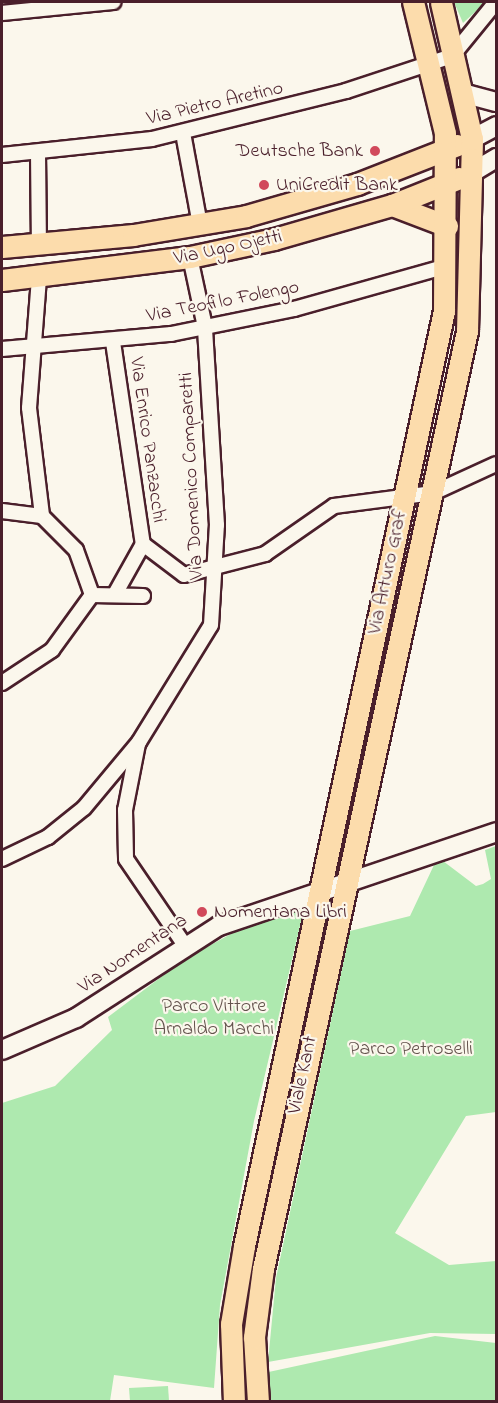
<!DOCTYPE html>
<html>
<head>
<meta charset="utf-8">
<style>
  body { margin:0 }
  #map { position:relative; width:498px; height:1403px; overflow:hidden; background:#fbf7ec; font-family:"Indie Flower",sans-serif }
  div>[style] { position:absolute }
  .green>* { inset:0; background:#aee9af }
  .roads { filter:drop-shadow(2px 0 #4a1f2b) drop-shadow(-2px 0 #4a1f2b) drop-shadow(0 2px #4a1f2b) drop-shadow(0 -2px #4a1f2b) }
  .street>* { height:14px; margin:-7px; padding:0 7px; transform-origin:7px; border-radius:7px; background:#fbf7ec }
  .secondary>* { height:18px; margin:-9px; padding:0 9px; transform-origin:9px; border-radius:9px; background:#fbf7ec }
  .primary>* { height:21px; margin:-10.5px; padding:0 10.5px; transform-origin:10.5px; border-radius:10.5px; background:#fcdcac }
  .dots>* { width:16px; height:16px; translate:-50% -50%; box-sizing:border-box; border:3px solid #fbf7ec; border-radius:50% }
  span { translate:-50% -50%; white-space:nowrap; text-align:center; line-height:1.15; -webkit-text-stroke:4.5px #fbf7ec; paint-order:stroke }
  .street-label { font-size:20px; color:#4a1f2b }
  .poi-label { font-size:20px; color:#4a1f2b }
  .right { translate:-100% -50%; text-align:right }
  .left { translate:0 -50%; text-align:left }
  .park-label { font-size:20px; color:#63524c }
  .frame { position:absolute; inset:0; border:3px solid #4a1f2b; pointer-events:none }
</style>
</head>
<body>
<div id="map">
  <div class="green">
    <i style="clip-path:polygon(454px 2px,486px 2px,463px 23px)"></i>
    <i style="clip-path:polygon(496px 846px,496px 1112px,466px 1116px,395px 1233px,449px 1265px,496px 1261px,496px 1334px,430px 1333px,268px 1362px,276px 1278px,350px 931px,410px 916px,434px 865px,443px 861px,476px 886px,483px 884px,491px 879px,485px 850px)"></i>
    <i style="clip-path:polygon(304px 909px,254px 1121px,220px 1305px,214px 1388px,114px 1375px,110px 1401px,2px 1401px,2px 1103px,55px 1086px,112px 1030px,108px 1017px,185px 959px,240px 929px)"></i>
    <i style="clip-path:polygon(435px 1336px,496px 1343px,496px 1401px,267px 1401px,264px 1373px)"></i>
    <i style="clip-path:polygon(168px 1386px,169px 1401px,130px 1401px,129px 1388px)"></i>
  </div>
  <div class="roads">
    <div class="street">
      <i style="left:2px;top:13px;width:112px;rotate:-5.7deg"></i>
      <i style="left:183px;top:133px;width:94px;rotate:79.5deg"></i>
      <i style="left:38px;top:153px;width:92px;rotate:89.4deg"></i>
      <i style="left:2px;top:155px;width:151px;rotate:-6.1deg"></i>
      <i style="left:152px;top:139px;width:200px;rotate:-13.9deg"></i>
      <i style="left:346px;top:91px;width:112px;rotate:-18.3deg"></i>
      <i style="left:452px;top:56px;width:70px;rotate:-50.8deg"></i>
      <i style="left:39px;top:278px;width:130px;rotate:94.4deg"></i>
      <i style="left:29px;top:408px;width:109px;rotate:83.1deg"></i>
      <i style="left:42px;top:516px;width:48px;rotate:45deg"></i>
      <i style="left:76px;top:550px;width:48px;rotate:70.4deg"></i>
      <i style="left:113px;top:342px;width:204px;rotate:81.6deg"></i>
      <i style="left:143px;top:544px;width:57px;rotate:119.2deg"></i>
      <i style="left:2px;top:349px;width:170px;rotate:-5.1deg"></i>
      <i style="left:171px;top:334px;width:126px;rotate:-11.5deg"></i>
      <i style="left:294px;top:309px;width:159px;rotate:-15.7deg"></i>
      <i style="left:2px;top:511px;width:40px;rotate:7.1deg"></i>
      <i style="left:143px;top:544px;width:51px;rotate:37.1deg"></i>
      <i style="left:184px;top:575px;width:84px;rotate:-14.5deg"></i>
      <i style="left:265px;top:554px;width:84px;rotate:-34.8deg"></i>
      <i style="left:334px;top:506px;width:100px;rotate:-7.5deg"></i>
      <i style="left:433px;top:493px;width:69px;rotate:-24.7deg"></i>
      <i style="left:2px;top:683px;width:60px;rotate:-33.4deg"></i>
      <i style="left:52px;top:650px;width:68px;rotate:-54deg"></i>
      <i style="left:92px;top:595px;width:51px;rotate:1.1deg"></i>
      <i style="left:138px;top:744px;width:67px;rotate:101.1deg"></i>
      <i style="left:125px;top:810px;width:49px;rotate:88.8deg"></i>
      <i style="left:126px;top:859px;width:103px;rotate:55.7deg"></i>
      <i style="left:2px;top:859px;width:51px;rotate:-25.6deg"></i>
      <i style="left:48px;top:837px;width:46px;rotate:-38.9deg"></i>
      <i style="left:84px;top:808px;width:86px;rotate:-50.2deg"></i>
      <i style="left:139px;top:742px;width:137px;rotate:-58.4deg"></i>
      <i style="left:211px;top:625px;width:100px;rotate:-86.6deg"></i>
      <i style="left:217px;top:525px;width:198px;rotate:-93.5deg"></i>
      <i style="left:205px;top:327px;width:72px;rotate:-102.1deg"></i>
    </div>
    <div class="secondary">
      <i style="left:466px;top:94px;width:31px;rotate:15deg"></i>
      <i style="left:472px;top:139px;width:27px;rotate:-28deg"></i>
      <i style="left:473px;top:172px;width:27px;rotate:-31deg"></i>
      <i style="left:2px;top:1050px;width:81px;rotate:-23.4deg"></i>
      <i style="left:76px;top:1018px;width:170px;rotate:-32.8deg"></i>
      <i style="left:219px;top:926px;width:293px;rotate:-18.7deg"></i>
    </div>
    <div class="primary">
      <i style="left:392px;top:205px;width:59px;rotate:20.9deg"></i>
      <i style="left:2px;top:247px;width:132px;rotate:-5.2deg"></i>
      <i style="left:133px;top:235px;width:115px;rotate:-9.5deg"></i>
      <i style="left:246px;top:216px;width:116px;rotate:-16.1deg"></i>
      <i style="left:357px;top:184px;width:107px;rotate:-21.3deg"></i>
      <i style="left:2px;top:280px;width:189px;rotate:-7deg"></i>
      <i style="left:190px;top:257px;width:86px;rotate:-12.1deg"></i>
      <i style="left:274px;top:239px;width:123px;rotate:-16.1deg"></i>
      <i style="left:392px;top:205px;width:72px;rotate:-21.9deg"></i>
      <i style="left:234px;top:1402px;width:78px;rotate:-92.2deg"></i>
      <i style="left:231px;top:1324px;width:79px;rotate:-80.5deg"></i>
      <i style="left:244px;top:1246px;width:956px;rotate:-77.93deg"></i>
      <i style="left:444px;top:311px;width:178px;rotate:-89.7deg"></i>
      <i style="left:445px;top:133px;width:135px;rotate:-103.7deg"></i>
      <i style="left:258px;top:1402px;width:65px;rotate:-93.5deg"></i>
      <i style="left:254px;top:1337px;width:69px;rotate:-82.5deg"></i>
      <i style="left:263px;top:1269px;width:960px;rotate:-77.73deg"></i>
      <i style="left:467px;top:331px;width:192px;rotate:-88.5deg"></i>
      <i style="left:472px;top:139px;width:140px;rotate:-102.8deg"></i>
    </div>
  </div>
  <div class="dots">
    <i style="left:375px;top:151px;background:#d1495b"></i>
    <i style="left:264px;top:185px;background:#d1495b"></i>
    <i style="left:202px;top:912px;background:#d1495b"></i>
  </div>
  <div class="street-label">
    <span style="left:215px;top:104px;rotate:-13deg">Via Pietro Aretino</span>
    <span style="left:228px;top:248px;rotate:-12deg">Via Ugo Ojetti</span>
    <span style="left:223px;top:302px;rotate:-11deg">Via Teofilo Folengo</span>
    <span style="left:147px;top:440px;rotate:82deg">Via Enrico Panzacchi</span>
    <span style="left:192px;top:476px;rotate:-93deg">Via Domenico Comparetti</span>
    <span style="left:388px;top:572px;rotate:-78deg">Via Arturo Graf</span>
    <span style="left:133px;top:954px;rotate:-34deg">Via Nomentana</span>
    <span style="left:303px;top:1075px;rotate:-78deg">Viale Kant</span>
  </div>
  <div class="poi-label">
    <span class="right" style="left:363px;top:151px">Deutsche Bank</span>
    <span class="left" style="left:276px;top:185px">UniCredit Bank</span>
    <span class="left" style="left:214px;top:912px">Nomentana Libri</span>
  </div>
  <div class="park-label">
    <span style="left:214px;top:1018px">Parco Vittore<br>Arnaldo Marchi</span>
    <span style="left:411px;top:1049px">Parco Petroselli</span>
  </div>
  <div class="frame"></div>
</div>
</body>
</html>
